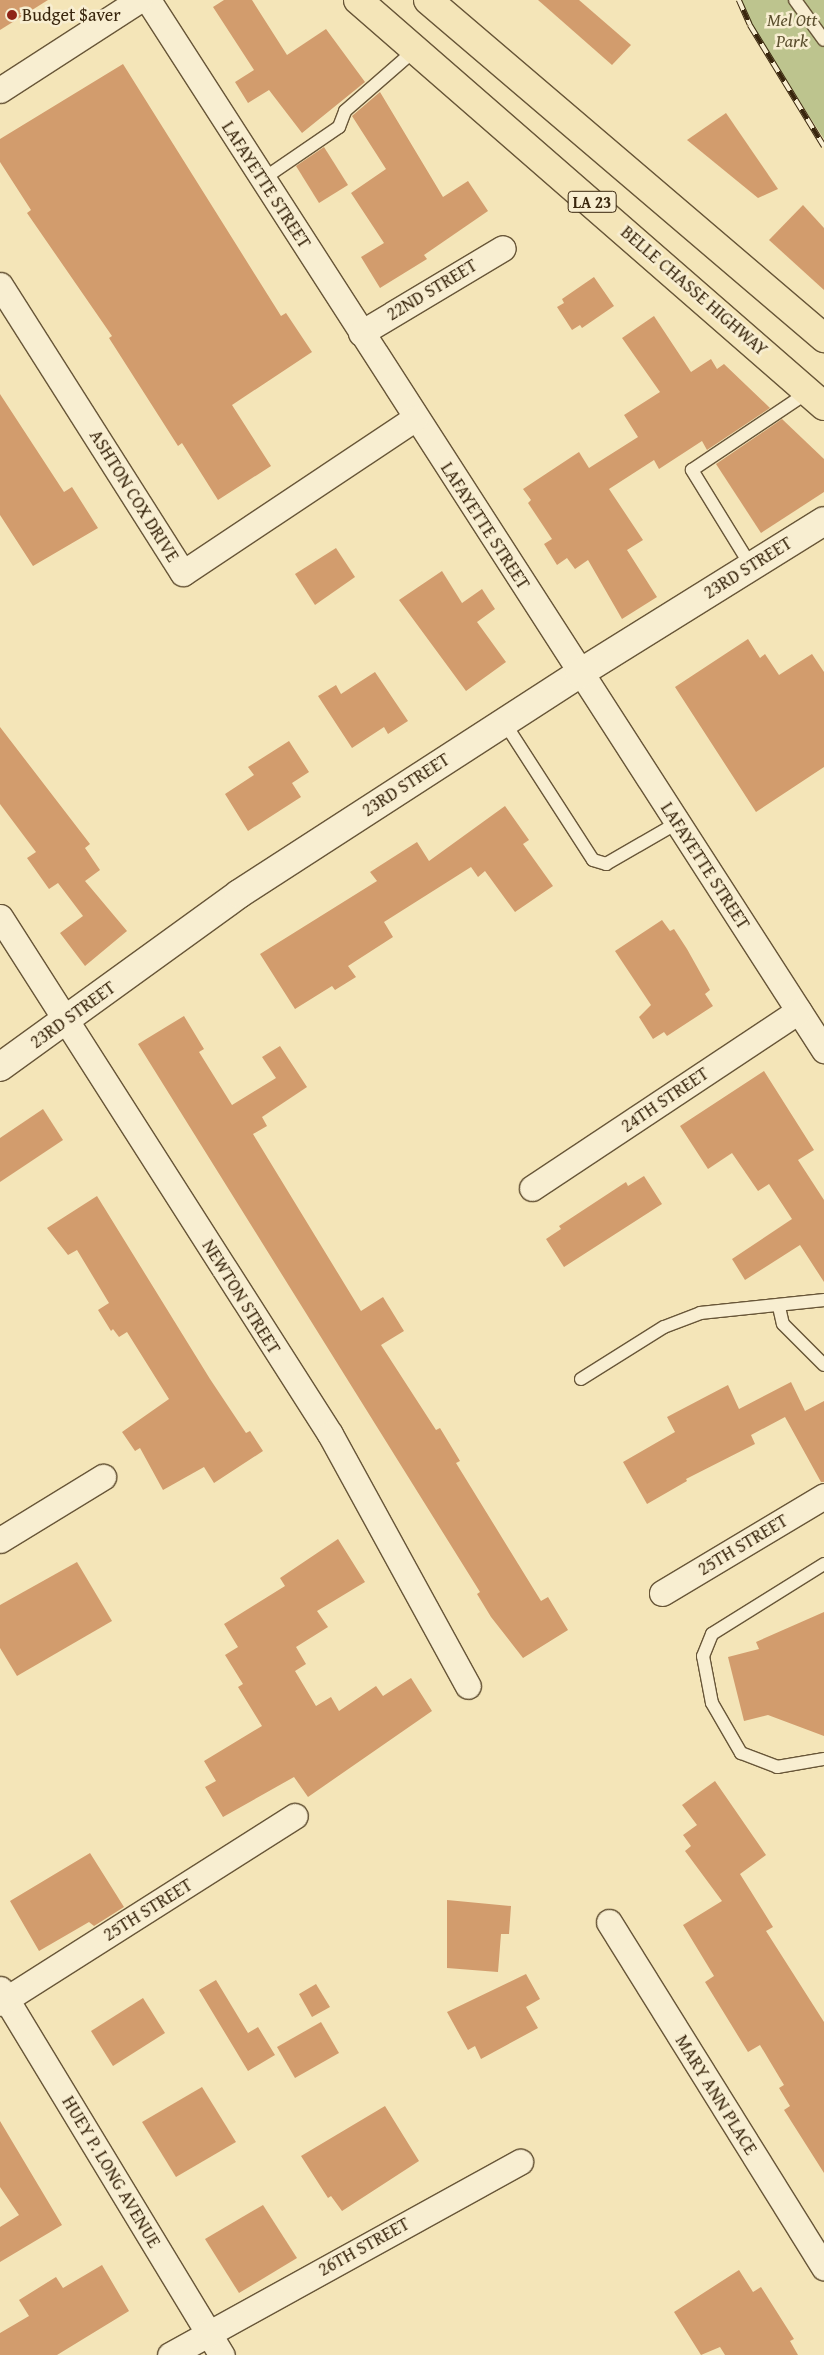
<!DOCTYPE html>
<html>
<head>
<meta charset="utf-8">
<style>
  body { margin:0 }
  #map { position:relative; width:824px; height:2355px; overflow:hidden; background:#f4e5b8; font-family:"Gentium Book Plus",serif }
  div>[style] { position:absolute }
  .green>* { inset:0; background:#bdc48e }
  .building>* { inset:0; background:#d29c6d }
  .roads { filter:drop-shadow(1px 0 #685638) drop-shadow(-1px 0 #685638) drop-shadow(0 1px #685638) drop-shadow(0 -1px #685638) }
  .lane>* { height:12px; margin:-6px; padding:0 6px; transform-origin:6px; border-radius:6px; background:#f8eed1 }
  .street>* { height:25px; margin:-12.5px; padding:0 12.5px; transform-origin:12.5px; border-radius:12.5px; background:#f8eed1 }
  .secondary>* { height:28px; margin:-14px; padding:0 14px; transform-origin:14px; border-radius:14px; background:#f8eed1 }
  .highway>* { height:28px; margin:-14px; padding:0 14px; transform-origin:14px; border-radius:14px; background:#f4e5b8 }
  .rail>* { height:5.5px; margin-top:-2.75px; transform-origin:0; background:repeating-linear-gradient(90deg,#f8eed1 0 11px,#39260d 0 22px); box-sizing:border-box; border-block:1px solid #39260d }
  .dots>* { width:14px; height:14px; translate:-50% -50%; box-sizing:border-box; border:2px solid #f8eed1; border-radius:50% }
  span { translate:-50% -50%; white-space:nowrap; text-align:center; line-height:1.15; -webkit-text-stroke:5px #f8eed1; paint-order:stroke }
  .shield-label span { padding:1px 4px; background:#f8eed1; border:1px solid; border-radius:4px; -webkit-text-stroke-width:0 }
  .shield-label { font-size:16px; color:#39260d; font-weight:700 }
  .poi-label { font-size:18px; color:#39260d }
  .left { translate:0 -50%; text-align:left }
  .park-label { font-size:18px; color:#5a4e2d; font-style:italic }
  .street-label { font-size:18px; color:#39260d }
</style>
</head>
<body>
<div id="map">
  <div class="green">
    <i style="clip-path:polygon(741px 0,824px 0,824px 139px,750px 25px)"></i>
  </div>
  <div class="building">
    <i style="clip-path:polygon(0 0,48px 0,0 30px)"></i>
    <i style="clip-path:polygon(224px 0,252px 0,287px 55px,326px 29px,365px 82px,302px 133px,269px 90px,248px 103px,235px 82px,254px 70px,213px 7px)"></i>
    <i style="clip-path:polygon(538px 0,579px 0,631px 45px,612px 65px)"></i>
    <i style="clip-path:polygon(123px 64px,281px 316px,286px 313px,312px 352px,232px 405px,271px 466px,218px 500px,182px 443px,178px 446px,109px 338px,112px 336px,27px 213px,31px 210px,0 162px,0 139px)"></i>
    <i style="clip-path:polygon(380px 92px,443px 197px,468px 181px,488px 211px,424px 255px,427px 259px,380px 288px,361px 257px,384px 243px,351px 193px,386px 169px,352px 116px)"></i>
    <i style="clip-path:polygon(726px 113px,778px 189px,758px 198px,687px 140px)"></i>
    <i style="clip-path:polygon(324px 147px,348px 185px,319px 203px,296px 166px)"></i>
    <i style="clip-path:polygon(803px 205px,824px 228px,824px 290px,769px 240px)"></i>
    <i style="clip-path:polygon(594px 277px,614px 306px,582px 328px,580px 325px,572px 330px,557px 307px,564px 303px,562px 299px)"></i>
    <i style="clip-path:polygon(654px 316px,691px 372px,711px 359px,717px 369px,724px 364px,770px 408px,707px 450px,702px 441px,659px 469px,654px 460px,609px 489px,643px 540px,627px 550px,657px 597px,622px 619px,588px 560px,575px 569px,567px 558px,557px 565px,544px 544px,552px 539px,528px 503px,531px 500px,523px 489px,579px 452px,589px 468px,638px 437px,624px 415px,660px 392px,622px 338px)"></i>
    <i style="clip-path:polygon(0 394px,64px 492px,72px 487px,98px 528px,33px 566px,0 515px)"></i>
    <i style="clip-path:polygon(782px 419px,824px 459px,824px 492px,761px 533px,716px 464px)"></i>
    <i style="clip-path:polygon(336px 548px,355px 577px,315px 605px,295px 574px)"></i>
    <i style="clip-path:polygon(442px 571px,462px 603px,482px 589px,495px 609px,477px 622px,506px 662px,466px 691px,399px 600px)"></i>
    <i style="clip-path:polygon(748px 639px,760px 658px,765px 654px,779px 675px,812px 654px,824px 672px,824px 767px,756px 812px,675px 687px)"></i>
    <i style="clip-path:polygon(375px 672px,408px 721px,388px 734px,384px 727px,352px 748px,318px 696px,336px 685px,341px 694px)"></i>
    <i style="clip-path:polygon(0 727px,90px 844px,85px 848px,100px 870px,85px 881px,127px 931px,85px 966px,60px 933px,83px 916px,58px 883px,49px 889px,27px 858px,36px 852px,0 804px)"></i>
    <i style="clip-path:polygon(289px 741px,309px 772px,292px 783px,301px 797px,248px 831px,225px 794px,254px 775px,248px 767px)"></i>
    <i style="clip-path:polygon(505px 806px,529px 840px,523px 844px,553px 886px,515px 912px,485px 871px,478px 877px,471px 867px,384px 922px,393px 937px,348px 966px,356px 977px,335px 990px,332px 986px,295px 1009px,260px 954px,377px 881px,370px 872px,417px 842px,429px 861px)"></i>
    <i style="clip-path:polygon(662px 920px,670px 931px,674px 929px,687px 949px,710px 990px,705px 994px,713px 1006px,667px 1036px,664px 1032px,653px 1039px,639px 1017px,651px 1005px,615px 951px)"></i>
    <i style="clip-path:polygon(184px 1016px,204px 1049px,199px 1052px,232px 1105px,276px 1078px,262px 1057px,280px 1046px,307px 1087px,262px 1117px,267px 1126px,253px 1134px,361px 1311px,383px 1297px,404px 1331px,381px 1345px,436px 1430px,440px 1428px,460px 1461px,456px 1463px,541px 1601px,548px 1597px,568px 1630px,523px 1658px,491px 1617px,477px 1594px,480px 1592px,138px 1044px)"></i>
    <i style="clip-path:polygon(764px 1071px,814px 1150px,798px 1160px,824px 1200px,824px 1282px,800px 1245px,745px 1280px,732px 1259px,792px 1219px,769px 1184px,758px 1191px,732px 1153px,708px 1169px,680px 1126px)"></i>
    <i style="clip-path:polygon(43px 1109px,63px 1140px,0 1182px,0 1138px)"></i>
    <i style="clip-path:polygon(644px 1176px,662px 1204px,564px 1267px,546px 1239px,561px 1229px,559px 1226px,626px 1182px,628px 1186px)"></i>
    <i style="clip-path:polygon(97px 1196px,210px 1379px,246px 1433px,250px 1431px,263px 1451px,214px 1483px,204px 1467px,163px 1490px,140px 1448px,135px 1451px,122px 1432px,169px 1399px,127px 1332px,119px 1337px,113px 1329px,111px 1331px,98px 1310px,109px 1303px,77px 1250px,68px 1255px,47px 1228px)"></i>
    <i style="clip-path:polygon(791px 1382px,805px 1411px,824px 1401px,824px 1482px,821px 1482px,785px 1417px,751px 1435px,755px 1444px,686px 1479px,687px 1481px,647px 1504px,623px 1462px,675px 1432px,667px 1417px,728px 1385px,739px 1409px)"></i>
    <i style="clip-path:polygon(338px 1539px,365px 1582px,317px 1611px,328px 1627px,296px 1647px,306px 1664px,295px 1671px,316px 1706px,331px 1697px,339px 1711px,376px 1686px,383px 1696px,411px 1678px,432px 1711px,308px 1797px,294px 1777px,223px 1817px,205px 1787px,216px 1781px,204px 1761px,262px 1726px,238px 1687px,243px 1684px,225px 1655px,238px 1647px,224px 1624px,285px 1586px,280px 1578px)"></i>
    <i style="clip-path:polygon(77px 1562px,112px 1621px,17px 1676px,0 1648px,0 1605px)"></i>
    <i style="clip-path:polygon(824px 1612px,824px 1736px,768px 1715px,744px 1721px,728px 1657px,759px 1649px,756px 1642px)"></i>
    <i style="clip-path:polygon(715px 1781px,766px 1855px,740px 1874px,773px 1927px,766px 1931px,824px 2022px,824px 2173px,784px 2110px,790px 2106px,779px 2088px,784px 2085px,760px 2045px,748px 2052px,705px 1982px,714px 1976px,683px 1925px,722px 1901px,685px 1851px,691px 1846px,683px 1835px,697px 1825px,682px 1805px)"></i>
    <i style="clip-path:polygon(90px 1853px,124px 1907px,94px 1926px,89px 1922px,39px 1951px,10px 1901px)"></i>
    <i style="clip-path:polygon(447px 1900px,511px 1906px,509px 1934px,501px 1934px,498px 1972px,447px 1968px)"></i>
    <i style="clip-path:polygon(526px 1974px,540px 1999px,526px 2007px,538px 2028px,481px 2059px,475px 2046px,468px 2050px,447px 2012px)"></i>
    <i style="clip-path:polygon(216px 1980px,248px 2033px,258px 2027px,275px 2055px,248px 2071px,199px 1990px)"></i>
    <i style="clip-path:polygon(316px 1984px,330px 2007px,312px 2017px,299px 1994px)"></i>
    <i style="clip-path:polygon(143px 1998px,165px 2033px,113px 2066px,91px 2031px)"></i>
    <i style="clip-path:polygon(321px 2022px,339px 2053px,295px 2078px,277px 2047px)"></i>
    <i style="clip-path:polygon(202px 2087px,236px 2142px,176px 2177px,142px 2122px)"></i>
    <i style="clip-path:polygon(385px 2106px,419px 2161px,342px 2211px,331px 2196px,328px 2198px,301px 2156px)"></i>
    <i style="clip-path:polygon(0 2121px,62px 2225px,0 2262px,0 2227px,19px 2215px,0 2187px)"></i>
    <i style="clip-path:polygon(263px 2205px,297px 2258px,239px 2293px,205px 2239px)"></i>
    <i style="clip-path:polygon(102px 2265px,129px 2311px,57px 2355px,0 2355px,0 2333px,29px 2316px,19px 2300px,56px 2277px,63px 2288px)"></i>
    <i style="clip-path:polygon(739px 2270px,753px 2292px,761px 2287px,794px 2339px,790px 2341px,798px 2355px,725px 2355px,720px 2347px,701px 2355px,674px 2312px)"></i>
  </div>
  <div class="roads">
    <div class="lane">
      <i style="left:795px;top:0;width:49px;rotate:54.1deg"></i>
      <i style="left:263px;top:179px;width:92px;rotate:-34.4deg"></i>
      <i style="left:339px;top:127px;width:17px;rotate:-69deg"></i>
      <i style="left:345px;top:111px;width:93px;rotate:-41.1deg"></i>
      <i style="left:751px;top:566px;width:113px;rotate:-121.6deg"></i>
      <i style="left:692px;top:470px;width:140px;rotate:-33.9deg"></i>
      <i style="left:504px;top:722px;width:164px;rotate:57.2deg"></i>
      <i style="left:593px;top:860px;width:14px;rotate:17deg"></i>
      <i style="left:606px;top:864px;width:82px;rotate:-30deg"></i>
      <i style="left:779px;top:1307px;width:17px;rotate:77deg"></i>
      <i style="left:783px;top:1324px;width:58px;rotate:45deg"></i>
      <i style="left:581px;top:1379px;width:98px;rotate:-32.1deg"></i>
      <i style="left:664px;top:1327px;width:39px;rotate:-21deg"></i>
      <i style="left:700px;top:1313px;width:125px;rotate:-6deg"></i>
      <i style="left:824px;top:1564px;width:132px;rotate:148deg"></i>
      <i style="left:712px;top:1634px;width:24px;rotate:112deg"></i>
      <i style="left:703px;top:1656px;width:48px;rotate:79.2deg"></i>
      <i style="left:712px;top:1703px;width:58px;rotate:59.9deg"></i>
      <i style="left:741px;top:1753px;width:39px;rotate:21deg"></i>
      <i style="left:777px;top:1767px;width:48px;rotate:-9.7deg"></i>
    </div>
    <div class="street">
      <i style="left:148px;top:0;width:1249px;rotate:57.23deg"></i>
      <i style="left:0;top:90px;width:166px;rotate:-32.9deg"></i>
      <i style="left:0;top:285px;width:341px;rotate:57.6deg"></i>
      <i style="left:183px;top:573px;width:279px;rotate:-33.7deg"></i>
      <i style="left:361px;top:333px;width:165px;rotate:-30.9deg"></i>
      <i style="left:0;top:917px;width:613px;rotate:57.45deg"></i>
      <i style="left:330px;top:1434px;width:287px;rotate:61.3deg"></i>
      <i style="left:532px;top:1188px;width:320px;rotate:-33.6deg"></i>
      <i style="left:0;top:1540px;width:121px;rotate:-31.5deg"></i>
      <i style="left:662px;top:1593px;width:189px;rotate:-30.9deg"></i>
      <i style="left:609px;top:1922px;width:407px;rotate:58.1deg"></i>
      <i style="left:0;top:1989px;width:428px;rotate:58.8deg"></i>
      <i style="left:0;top:2003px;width:349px;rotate:-32.4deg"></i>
      <i style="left:170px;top:2355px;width:400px;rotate:-28.9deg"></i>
    </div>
    <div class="secondary">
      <i style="left:0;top:1067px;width:295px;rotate:-35.9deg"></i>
      <i style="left:239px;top:894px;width:406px;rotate:-32.9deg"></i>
      <i style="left:580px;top:673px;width:287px;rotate:-31.9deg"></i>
    </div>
    <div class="highway">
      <i style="left:358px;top:0;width:618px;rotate:41.06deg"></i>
      <i style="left:428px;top:0;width:521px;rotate:40.48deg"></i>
    </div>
  </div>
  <div class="rail">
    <i style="left:739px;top:0;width:27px;rotate:66deg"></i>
    <i style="left:750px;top:25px;width:142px;rotate:58.6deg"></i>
  </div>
  <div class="dots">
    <i style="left:12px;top:15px;background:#8f2418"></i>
  </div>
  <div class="shield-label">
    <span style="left:592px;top:202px">LA 23</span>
  </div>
  <div class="poi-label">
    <span class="left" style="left:22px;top:15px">Budget $aver</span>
  </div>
  <div class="park-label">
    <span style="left:792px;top:31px">Mel Ott<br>Park</span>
  </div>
  <div class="street-label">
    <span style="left:266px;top:185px;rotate:57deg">LAFAYETTE STREET</span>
    <span style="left:432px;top:290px;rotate:-31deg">22ND STREET</span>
    <span style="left:694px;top:291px;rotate:41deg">BELLE CHASSE HIGHWAY</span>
    <span style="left:134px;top:496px;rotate:58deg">ASHTON COX DRIVE</span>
    <span style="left:485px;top:526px;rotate:57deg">LAFAYETTE STREET</span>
    <span style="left:748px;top:568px;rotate:-32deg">23RD STREET</span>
    <span style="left:406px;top:785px;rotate:-33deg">23RD STREET</span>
    <span style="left:705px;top:866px;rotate:57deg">LAFAYETTE STREET</span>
    <span style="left:73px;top:1015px;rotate:-36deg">23RD STREET</span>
    <span style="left:665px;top:1100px;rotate:-34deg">24TH STREET</span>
    <span style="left:241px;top:1297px;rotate:58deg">NEWTON STREET</span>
    <span style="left:743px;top:1545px;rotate:-31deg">25TH STREET</span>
    <span style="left:148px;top:1910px;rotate:-32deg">25TH STREET</span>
    <span style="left:716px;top:2095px;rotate:58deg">MARY ANN PLACE</span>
    <span style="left:111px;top:2172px;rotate:59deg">HUEY P. LONG AVENUE</span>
    <span style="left:364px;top:2247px;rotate:-29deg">26TH STREET</span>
  </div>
</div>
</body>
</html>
